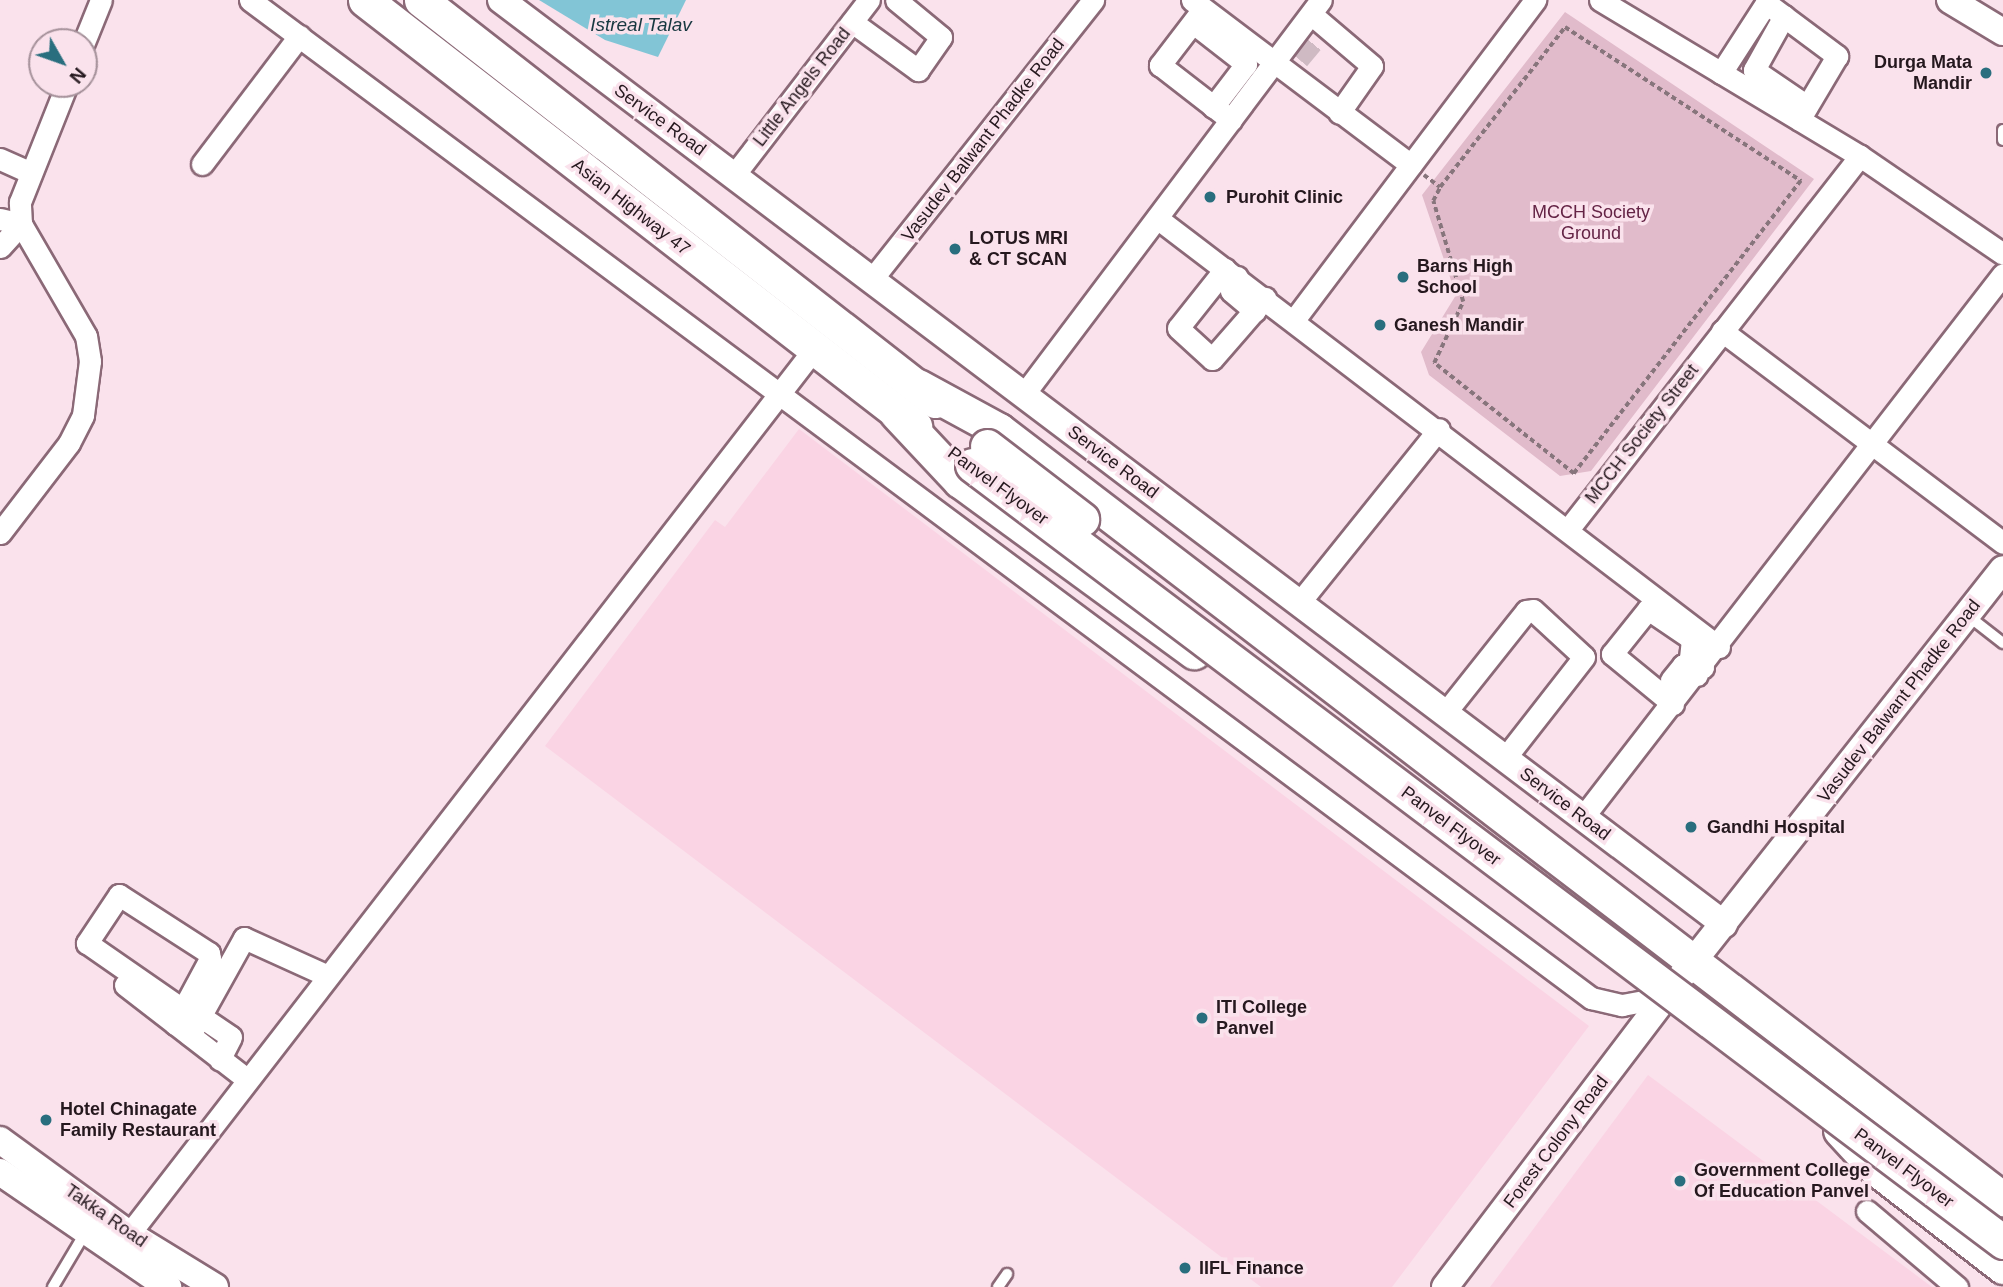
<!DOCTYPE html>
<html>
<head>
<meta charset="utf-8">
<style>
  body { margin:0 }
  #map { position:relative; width:2003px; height:1287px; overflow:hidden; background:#fae2ec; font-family:Arial,sans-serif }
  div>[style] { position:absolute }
  .built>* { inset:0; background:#fad4e4 }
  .green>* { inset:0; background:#e1bbcb }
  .water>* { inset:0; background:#82c5d6 }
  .minor-tunnel>* { height:21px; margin-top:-10.5px; transform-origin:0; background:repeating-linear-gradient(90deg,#cfbac3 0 21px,transparent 0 31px) }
  .path>* { height:3.5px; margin-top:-1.75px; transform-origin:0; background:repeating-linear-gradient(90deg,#87757c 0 5px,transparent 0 8.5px) }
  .roads { filter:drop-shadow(2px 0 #8b6977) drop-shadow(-2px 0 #8b6977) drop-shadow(0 2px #8b6977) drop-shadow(0 -2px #8b6977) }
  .service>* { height:10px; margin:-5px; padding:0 5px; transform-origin:5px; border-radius:5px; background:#fff }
  .minor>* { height:21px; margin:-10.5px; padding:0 10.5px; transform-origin:10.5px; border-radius:10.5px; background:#fff }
  .tertiary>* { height:26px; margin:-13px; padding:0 13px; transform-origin:13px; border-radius:13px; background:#fff }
  .trunk>* { height:33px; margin:-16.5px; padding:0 16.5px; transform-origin:16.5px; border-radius:16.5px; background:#fff }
  .bridges { filter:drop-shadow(2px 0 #8b6977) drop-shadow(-2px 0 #8b6977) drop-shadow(0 2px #8b6977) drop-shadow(0 -2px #8b6977) }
  .trunk-bridge>* { height:33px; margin:-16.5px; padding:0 16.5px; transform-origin:16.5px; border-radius:16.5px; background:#fff }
  .dots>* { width:19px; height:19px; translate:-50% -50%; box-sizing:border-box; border:4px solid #fae2ec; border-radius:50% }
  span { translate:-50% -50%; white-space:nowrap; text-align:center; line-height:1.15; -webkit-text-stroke:7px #fae2ec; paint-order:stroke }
  .poi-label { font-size:18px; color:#25181e; font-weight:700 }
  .right { translate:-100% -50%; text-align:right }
  .left { translate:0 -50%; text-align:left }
  .street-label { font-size:18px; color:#25181e }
  .park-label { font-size:18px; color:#642345 }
  .water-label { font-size:19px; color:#173840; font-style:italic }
  .north { position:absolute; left:28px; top:28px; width:70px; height:70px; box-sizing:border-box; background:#fae2ec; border:2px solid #a5919a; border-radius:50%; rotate:130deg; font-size:19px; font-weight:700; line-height:28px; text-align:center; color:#25181e }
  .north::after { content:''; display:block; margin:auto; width:24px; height:32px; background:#296e7e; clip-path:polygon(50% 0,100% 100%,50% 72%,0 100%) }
</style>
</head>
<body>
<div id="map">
  <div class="built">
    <i style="clip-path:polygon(799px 429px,1589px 1026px,1392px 1287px,1261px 1287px,545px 746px,715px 520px,725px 527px)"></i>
    <i style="clip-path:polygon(1648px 1075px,1932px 1287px,1490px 1287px)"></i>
  </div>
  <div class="green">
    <i style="clip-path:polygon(1565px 12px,1814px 179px,1591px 471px,1560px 476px,1429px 375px,1421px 352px,1456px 295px,1422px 195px)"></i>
  </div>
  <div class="water">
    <i style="clip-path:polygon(539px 0,686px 0,658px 57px,605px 40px)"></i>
  </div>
  <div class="minor-tunnel">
    <i style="left:1299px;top:59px;width:39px;rotate:-50deg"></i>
  </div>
  <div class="path">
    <i style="left:1424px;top:175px;width:20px;rotate:37deg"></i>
    <i style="left:1440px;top:187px;width:203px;rotate:-52deg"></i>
    <i style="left:1565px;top:27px;width:282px;rotate:33.1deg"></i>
    <i style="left:1801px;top:181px;width:371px;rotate:127.8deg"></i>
    <i style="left:1574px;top:474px;width:179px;rotate:-141.6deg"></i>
    <i style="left:1434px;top:363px;width:68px;rotate:-64.6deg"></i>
    <i style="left:1463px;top:302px;width:105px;rotate:-106.5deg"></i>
    <i style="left:1433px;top:201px;width:16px;rotate:-63deg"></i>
  </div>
  <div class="roads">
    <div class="service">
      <i style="left:2003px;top:130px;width:10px;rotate:90deg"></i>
      <i style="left:1967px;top:615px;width:46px;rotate:37.9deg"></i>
      <i style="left:53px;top:1287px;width:63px;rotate:-59.3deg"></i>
      <i style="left:998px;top:1287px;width:16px;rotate:-55deg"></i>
    </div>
    <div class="minor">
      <i style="left:250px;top:0;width:1672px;rotate:36.66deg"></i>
      <i style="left:1591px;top:998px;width:32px;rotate:13deg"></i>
      <i style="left:1622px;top:1005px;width:44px;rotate:-10.5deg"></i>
      <i style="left:1192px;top:0;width:274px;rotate:37deg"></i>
      <i style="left:1600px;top:0;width:303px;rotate:31deg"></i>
      <i style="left:1860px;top:156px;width:173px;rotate:34.4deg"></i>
      <i style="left:1766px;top:3px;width:89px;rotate:36.7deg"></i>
      <i style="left:1837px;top:56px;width:74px;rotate:120.7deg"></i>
      <i style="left:1203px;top:9px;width:71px;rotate:127.5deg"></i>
      <i style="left:1160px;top:65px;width:90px;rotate:37.8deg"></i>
      <i style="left:1311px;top:14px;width:80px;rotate:40.4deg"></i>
      <i style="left:1372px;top:66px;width:57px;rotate:125.1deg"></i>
      <i style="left:1784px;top:16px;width:62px;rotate:119.1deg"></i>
      <i style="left:1754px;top:70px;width:64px;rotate:34.2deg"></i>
      <i style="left:852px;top:22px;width:82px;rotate:36deg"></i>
      <i style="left:918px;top:70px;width:40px;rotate:-55.1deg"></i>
      <i style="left:941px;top:37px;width:58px;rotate:-140.6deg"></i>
      <i style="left:1201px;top:29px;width:57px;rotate:37.9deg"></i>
      <i style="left:1246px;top:64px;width:54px;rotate:127.5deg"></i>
      <i style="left:84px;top:42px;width:45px;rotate:-68deg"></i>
      <i style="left:1721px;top:73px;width:87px;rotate:-57.2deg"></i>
      <i style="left:0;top:159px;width:34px;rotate:24deg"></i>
      <i style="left:202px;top:164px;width:161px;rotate:-52.8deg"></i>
      <i style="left:734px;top:175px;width:221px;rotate:-52.4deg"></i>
      <i style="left:1157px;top:218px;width:707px;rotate:37.36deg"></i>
      <i style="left:0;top:219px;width:22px;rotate:13deg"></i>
      <i style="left:21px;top:224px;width:31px;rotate:132deg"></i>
      <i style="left:1225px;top:269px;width:75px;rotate:128.5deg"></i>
      <i style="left:1178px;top:328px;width:46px;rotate:42.4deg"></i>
      <i style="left:1212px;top:359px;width:81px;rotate:-49deg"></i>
      <i style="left:1237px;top:277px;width:15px;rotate:113deg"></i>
      <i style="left:1231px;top:291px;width:31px;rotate:40deg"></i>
      <i style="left:872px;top:279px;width:356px;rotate:-51.6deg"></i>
      <i style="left:1294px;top:320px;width:401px;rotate:-53deg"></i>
      <i style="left:1722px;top:331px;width:352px;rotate:37deg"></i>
      <i style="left:1024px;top:394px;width:493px;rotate:-53deg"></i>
      <i style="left:1570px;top:527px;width:471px;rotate:-52deg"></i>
      <i style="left:0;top:533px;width:113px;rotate:-52.5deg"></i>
      <i style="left:69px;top:443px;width:31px;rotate:-63deg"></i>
      <i style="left:83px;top:415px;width:54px;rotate:-82.6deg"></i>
      <i style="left:90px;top:361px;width:25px;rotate:-99deg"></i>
      <i style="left:86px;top:336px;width:129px;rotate:-120.1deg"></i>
      <i style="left:21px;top:224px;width:22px;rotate:-93deg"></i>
      <i style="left:20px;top:202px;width:127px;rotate:-68.3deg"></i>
      <i style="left:1299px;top:603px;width:223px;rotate:-51.2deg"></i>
      <i style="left:1671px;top:680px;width:19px;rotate:-51deg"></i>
      <i style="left:1683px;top:665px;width:17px;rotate:36deg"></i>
      <i style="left:1673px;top:704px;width:79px;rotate:-140.7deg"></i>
      <i style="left:1612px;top:654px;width:58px;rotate:-51.3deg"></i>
      <i style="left:1648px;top:609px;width:53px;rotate:34.3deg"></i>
      <i style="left:1692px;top:639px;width:19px;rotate:96deg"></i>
      <i style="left:1690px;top:658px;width:16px;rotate:35deg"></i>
      <i style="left:1445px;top:713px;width:130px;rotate:-51.5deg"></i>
      <i style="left:1526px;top:611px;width:7px;rotate:-8deg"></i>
      <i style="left:1533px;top:610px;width:69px;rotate:42.7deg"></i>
      <i style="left:1584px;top:657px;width:128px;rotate:128deg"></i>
      <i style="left:1583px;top:817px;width:686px;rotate:-52.28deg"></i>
      <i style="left:125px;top:985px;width:155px;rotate:37.7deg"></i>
      <i style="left:200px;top:1016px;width:37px;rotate:34deg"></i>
      <i style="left:231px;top:1037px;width:25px;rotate:117deg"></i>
      <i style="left:175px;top:1024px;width:74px;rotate:-61.7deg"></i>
      <i style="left:210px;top:959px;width:6px;rotate:-99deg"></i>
      <i style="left:209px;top:953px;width:107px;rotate:-147.2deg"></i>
      <i style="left:119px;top:895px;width:58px;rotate:123.7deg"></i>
      <i style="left:87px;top:943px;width:116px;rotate:34.8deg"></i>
      <i style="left:190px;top:1035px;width:111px;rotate:-60.9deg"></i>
      <i style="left:244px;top:938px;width:92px;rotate:24.3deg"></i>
      <i style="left:1867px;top:1211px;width:118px;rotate:40.2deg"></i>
      <i style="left:119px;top:1247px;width:1136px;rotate:-52.26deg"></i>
    </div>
    <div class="tertiary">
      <i style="left:501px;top:0;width:1533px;rotate:37.07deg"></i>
      <i style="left:1950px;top:0;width:62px;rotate:31.1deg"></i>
      <i style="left:0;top:1140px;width:160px;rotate:36.1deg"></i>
      <i style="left:129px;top:1234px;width:101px;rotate:31.6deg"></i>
      <i style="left:0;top:1172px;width:204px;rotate:34.4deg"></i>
      <i style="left:1445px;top:1287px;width:364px;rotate:-52.8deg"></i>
      <i style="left:1665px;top:997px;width:545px;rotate:-51.7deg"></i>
    </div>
    <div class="trunk">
      <i style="left:365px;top:0;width:696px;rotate:37.76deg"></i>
      <i style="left:421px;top:0;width:652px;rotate:37.96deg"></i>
      <i style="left:918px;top:386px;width:92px;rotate:28.5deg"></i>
      <i style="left:999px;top:430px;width:1265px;rotate:37.45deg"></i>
      <i style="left:897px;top:414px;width:92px;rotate:46.8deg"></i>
      <i style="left:960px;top:481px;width:290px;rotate:36.2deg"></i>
      <i style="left:1840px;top:1130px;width:52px;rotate:47.4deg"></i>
      <i style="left:1875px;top:1168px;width:162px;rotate:37.7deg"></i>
    </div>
  </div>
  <div class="bridges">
    <div class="trunk-bridge">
      <i style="left:987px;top:446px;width:120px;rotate:37.5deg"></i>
      <i style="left:972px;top:465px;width:1291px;rotate:37deg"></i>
    </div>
  </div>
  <div class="dots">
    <i style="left:1986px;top:73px;background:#296e7e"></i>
    <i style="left:1210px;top:197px;background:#296e7e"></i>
    <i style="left:955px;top:249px;background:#296e7e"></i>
    <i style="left:1403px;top:277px;background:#296e7e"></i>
    <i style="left:1380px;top:325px;background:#296e7e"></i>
    <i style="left:1691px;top:827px;background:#296e7e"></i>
    <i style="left:1202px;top:1018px;background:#296e7e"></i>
    <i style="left:46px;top:1120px;background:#296e7e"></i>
    <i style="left:1680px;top:1181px;background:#296e7e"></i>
    <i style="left:1185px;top:1268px;background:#296e7e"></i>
  </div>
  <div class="poi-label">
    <span class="right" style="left:1972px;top:73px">Durga Mata<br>Mandir</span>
    <span class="left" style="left:1226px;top:197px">Purohit Clinic</span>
    <span class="left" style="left:969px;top:249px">LOTUS MRI<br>&amp; CT SCAN</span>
    <span class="left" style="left:1417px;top:277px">Barns High<br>School</span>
    <span class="left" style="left:1394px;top:325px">Ganesh Mandir</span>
    <span class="left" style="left:1707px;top:827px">Gandhi Hospital</span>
    <span class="left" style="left:1216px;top:1018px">ITI College<br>Panvel</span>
    <span class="left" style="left:60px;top:1120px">Hotel Chinagate<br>Family Restaurant</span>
    <span class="left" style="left:1694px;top:1181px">Government College<br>Of Education Panvel</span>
    <span class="left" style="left:1199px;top:1268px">IIFL Finance</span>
  </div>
  <div class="street-label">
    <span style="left:802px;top:87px;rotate:-52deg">Little Angels Road</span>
    <span style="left:660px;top:120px;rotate:36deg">Service Road</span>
    <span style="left:983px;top:140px;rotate:-52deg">Vasudev Balwant Phadke Road</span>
    <span style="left:631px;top:207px;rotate:38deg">Asian Highway 47</span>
    <span style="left:1642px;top:434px;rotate:-52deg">MCCH Society Street</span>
    <span style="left:1113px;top:462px;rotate:37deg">Service Road</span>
    <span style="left:998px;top:486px;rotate:36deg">Panvel Flyover</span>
    <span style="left:1899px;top:701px;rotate:-52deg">Vasudev Balwant Phadke Road</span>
    <span style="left:1565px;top:804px;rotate:37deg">Service Road</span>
    <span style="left:1451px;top:826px;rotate:37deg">Panvel Flyover</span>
    <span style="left:1556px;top:1142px;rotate:-53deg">Forest Colony Road</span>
    <span style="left:1904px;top:1168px;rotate:37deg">Panvel Flyover</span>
    <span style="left:106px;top:1216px;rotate:35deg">Takka Road</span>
  </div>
  <div class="park-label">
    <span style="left:1591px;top:223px">MCCH Society<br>Ground</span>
  </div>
  <div class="water-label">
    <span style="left:641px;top:25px">Istreal Talav</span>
  </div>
  <div class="north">N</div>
</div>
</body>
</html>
